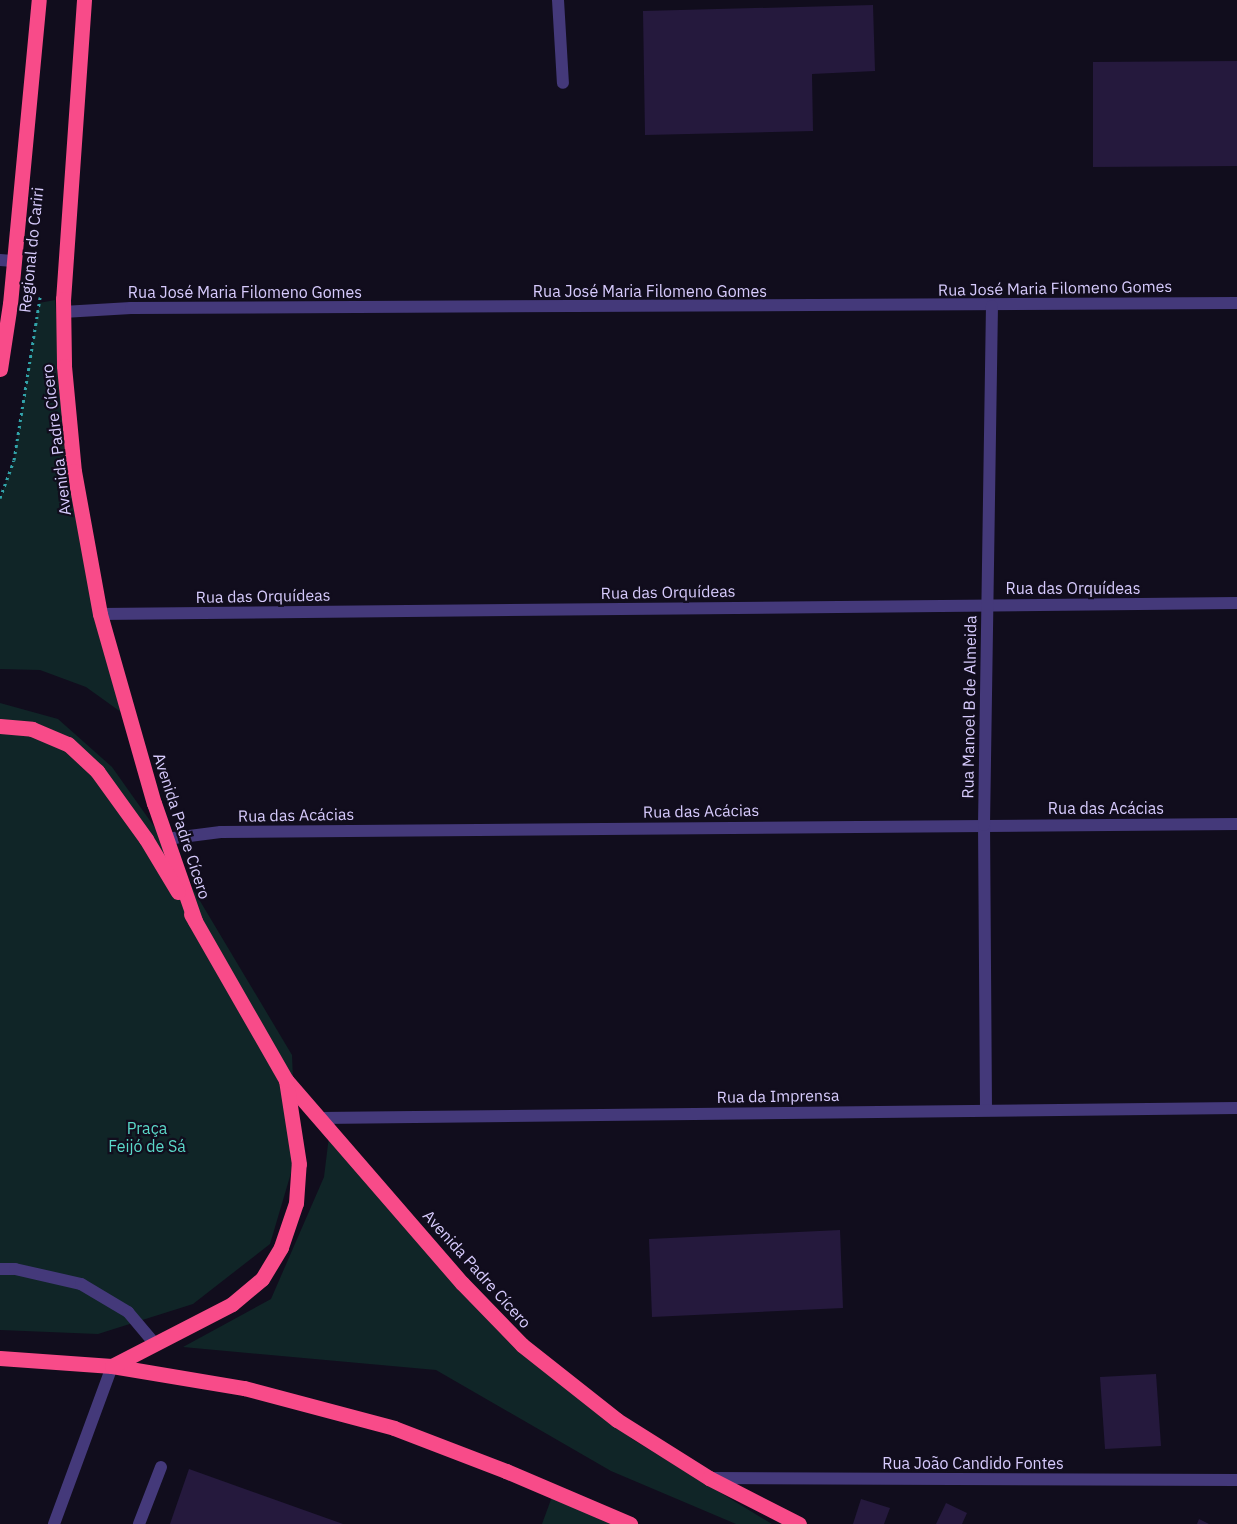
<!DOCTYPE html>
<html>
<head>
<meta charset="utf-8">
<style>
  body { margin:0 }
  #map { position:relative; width:1237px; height:1524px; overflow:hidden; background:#110d1d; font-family:"IBM Plex Sans",sans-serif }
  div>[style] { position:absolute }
  .green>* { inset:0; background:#102527 }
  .building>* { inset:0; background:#25193d }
  .path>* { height:3px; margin-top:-1.5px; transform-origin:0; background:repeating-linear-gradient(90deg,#32a3aa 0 2.5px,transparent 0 6.5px) }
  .minor>* { height:12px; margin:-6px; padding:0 6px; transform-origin:6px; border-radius:6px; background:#44397a }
  .highway>* { height:15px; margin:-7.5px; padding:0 7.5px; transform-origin:7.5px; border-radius:7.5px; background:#f84b89 }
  span { translate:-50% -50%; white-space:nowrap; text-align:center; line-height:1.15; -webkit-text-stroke:4.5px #110d1d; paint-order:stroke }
  .street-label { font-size:16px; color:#d7cbfd }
  .park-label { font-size:16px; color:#5bd9c9 }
</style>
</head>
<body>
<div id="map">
  <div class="green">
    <i style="clip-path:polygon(55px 300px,69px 476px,132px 720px,86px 687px,40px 670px,0 669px,0 498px,14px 459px,39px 303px)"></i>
    <i style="clip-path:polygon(0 703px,58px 719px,112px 767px,163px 839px,292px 1055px,296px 1156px,270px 1244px,193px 1304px,98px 1334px,0 1330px)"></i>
    <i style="clip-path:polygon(329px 1136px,462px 1288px,632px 1439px,772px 1524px,736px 1524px,611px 1471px,436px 1370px,183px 1347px,271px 1299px,324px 1177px)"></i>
    <i style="clip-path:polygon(553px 1494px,630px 1524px,542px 1524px)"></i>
  </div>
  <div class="building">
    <i style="clip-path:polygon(873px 5px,875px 71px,812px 74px,813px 131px,645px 135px,643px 11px)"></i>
    <i style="clip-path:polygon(1237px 61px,1237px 166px,1093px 167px,1093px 62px)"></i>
    <i style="clip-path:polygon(840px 1230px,843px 1308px,652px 1317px,649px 1239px)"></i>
    <i style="clip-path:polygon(1156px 1374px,1161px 1446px,1105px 1449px,1100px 1377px)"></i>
    <i style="clip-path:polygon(189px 1469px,343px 1524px,170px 1524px)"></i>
    <i style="clip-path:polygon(861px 1499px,890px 1508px,884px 1524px,853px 1524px)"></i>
    <i style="clip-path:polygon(946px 1503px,967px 1513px,962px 1524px,936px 1524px)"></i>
    <i style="clip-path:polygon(1199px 1519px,1209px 1524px,1197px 1524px)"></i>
  </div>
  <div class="path">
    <i style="left:0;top:498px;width:40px;rotate:-69.8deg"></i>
    <i style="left:14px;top:460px;width:165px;rotate:-80.9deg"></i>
  </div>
  <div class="minor">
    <i style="left:558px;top:0;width:83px;rotate:86.6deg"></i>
    <i style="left:0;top:260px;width:13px;rotate:4deg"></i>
    <i style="left:63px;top:312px;width:68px;rotate:-3.4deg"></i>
    <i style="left:131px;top:308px;width:1106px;rotate:-0.26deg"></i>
    <i style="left:100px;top:614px;width:1137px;rotate:-0.55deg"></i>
    <i style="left:166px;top:839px;width:55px;rotate:-7.3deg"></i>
    <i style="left:221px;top:832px;width:1016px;rotate:-0.45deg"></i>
    <i style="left:986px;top:1109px;width:284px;rotate:-90.4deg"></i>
    <i style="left:984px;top:825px;width:519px;rotate:-89.12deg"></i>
    <i style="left:320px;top:1118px;width:917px;rotate:-0.62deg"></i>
    <i style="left:0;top:1269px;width:15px"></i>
    <i style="left:15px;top:1269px;width:68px;rotate:12.8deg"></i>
    <i style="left:81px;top:1284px;width:55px;rotate:30.8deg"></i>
    <i style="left:128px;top:1312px;width:42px;rotate:49.8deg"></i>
    <i style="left:710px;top:1478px;width:527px;rotate:0.22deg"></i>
    <i style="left:54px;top:1524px;width:168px;rotate:-69.8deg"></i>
    <i style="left:139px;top:1524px;width:61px;rotate:-68.9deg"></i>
  </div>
  <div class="highway">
    <i style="left:84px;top:0;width:300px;rotate:94deg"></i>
    <i style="left:63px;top:299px;width:67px;rotate:89.1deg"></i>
    <i style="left:64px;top:366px;width:105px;rotate:84.6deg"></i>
    <i style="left:74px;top:471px;width:145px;rotate:79.7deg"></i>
    <i style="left:100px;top:614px;width:197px;rotate:74.1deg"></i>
    <i style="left:154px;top:803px;width:125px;rotate:70.8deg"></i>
    <i style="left:0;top:369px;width:66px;rotate:-81.3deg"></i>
    <i style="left:10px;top:304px;width:305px;rotate:-84.6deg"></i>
    <i style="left:0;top:726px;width:32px;rotate:5deg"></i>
    <i style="left:32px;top:729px;width:39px;rotate:23deg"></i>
    <i style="left:68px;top:744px;width:40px;rotate:43deg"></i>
    <i style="left:97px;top:771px;width:84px;rotate:54.2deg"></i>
    <i style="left:146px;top:839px;width:62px;rotate:58.9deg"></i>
    <i style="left:286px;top:1080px;width:269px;rotate:49.1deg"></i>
    <i style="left:462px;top:1283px;width:86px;rotate:45.9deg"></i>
    <i style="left:522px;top:1345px;width:121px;rotate:38.3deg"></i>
    <i style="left:617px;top:1420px;width:109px;rotate:32.2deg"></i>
    <i style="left:709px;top:1478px;width:101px;rotate:27.1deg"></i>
    <i style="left:0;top:1358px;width:112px;rotate:4.1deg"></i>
    <i style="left:112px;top:1366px;width:134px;rotate:9.5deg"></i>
    <i style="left:244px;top:1388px;width:155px;rotate:14.9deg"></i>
    <i style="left:394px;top:1428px;width:120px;rotate:21deg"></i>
    <i style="left:506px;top:1471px;width:135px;rotate:23.1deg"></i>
    <i style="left:112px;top:1366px;width:135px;rotate:-27.3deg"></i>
    <i style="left:232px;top:1304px;width:39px;rotate:-40deg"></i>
    <i style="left:262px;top:1279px;width:37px;rotate:-59deg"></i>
    <i style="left:281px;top:1247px;width:46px;rotate:-71.2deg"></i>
    <i style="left:296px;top:1203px;width:39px;rotate:-86deg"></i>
    <i style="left:299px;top:1164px;width:85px;rotate:-98.8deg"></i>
    <i style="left:286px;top:1080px;width:191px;rotate:-119.8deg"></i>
  </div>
  <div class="street-label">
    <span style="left:31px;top:250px;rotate:-84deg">Regional do Cariri</span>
    <span style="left:1055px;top:288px;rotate:-1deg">Rua José Maria Filomeno Gomes</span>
    <span style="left:650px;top:291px">Rua José Maria Filomeno Gomes</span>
    <span style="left:245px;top:292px">Rua José Maria Filomeno Gomes</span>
    <span style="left:56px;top:440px;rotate:-97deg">Avenida Padre Cícero</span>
    <span style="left:1073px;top:588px">Rua das Orquídeas</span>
    <span style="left:668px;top:592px;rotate:-1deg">Rua das Orquídeas</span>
    <span style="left:263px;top:596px;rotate:-1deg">Rua das Orquídeas</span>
    <span style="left:969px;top:707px;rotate:-89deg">Rua Manoel B de Almeida</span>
    <span style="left:1106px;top:808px">Rua das Acácias</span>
    <span style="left:701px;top:811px;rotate:-1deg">Rua das Acácias</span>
    <span style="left:296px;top:815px;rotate:-1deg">Rua das Acácias</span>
    <span style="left:182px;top:826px;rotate:72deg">Avenida Padre Cícero</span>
    <span style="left:778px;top:1096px;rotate:-1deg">Rua da Imprensa</span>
    <span style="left:477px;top:1269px;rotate:48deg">Avenida Padre Cícero</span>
    <span style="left:973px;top:1463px">Rua João Candido Fontes</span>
  </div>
  <div class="park-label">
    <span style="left:147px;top:1137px">Praça<br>Feijó de Sá</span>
  </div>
</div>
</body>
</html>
